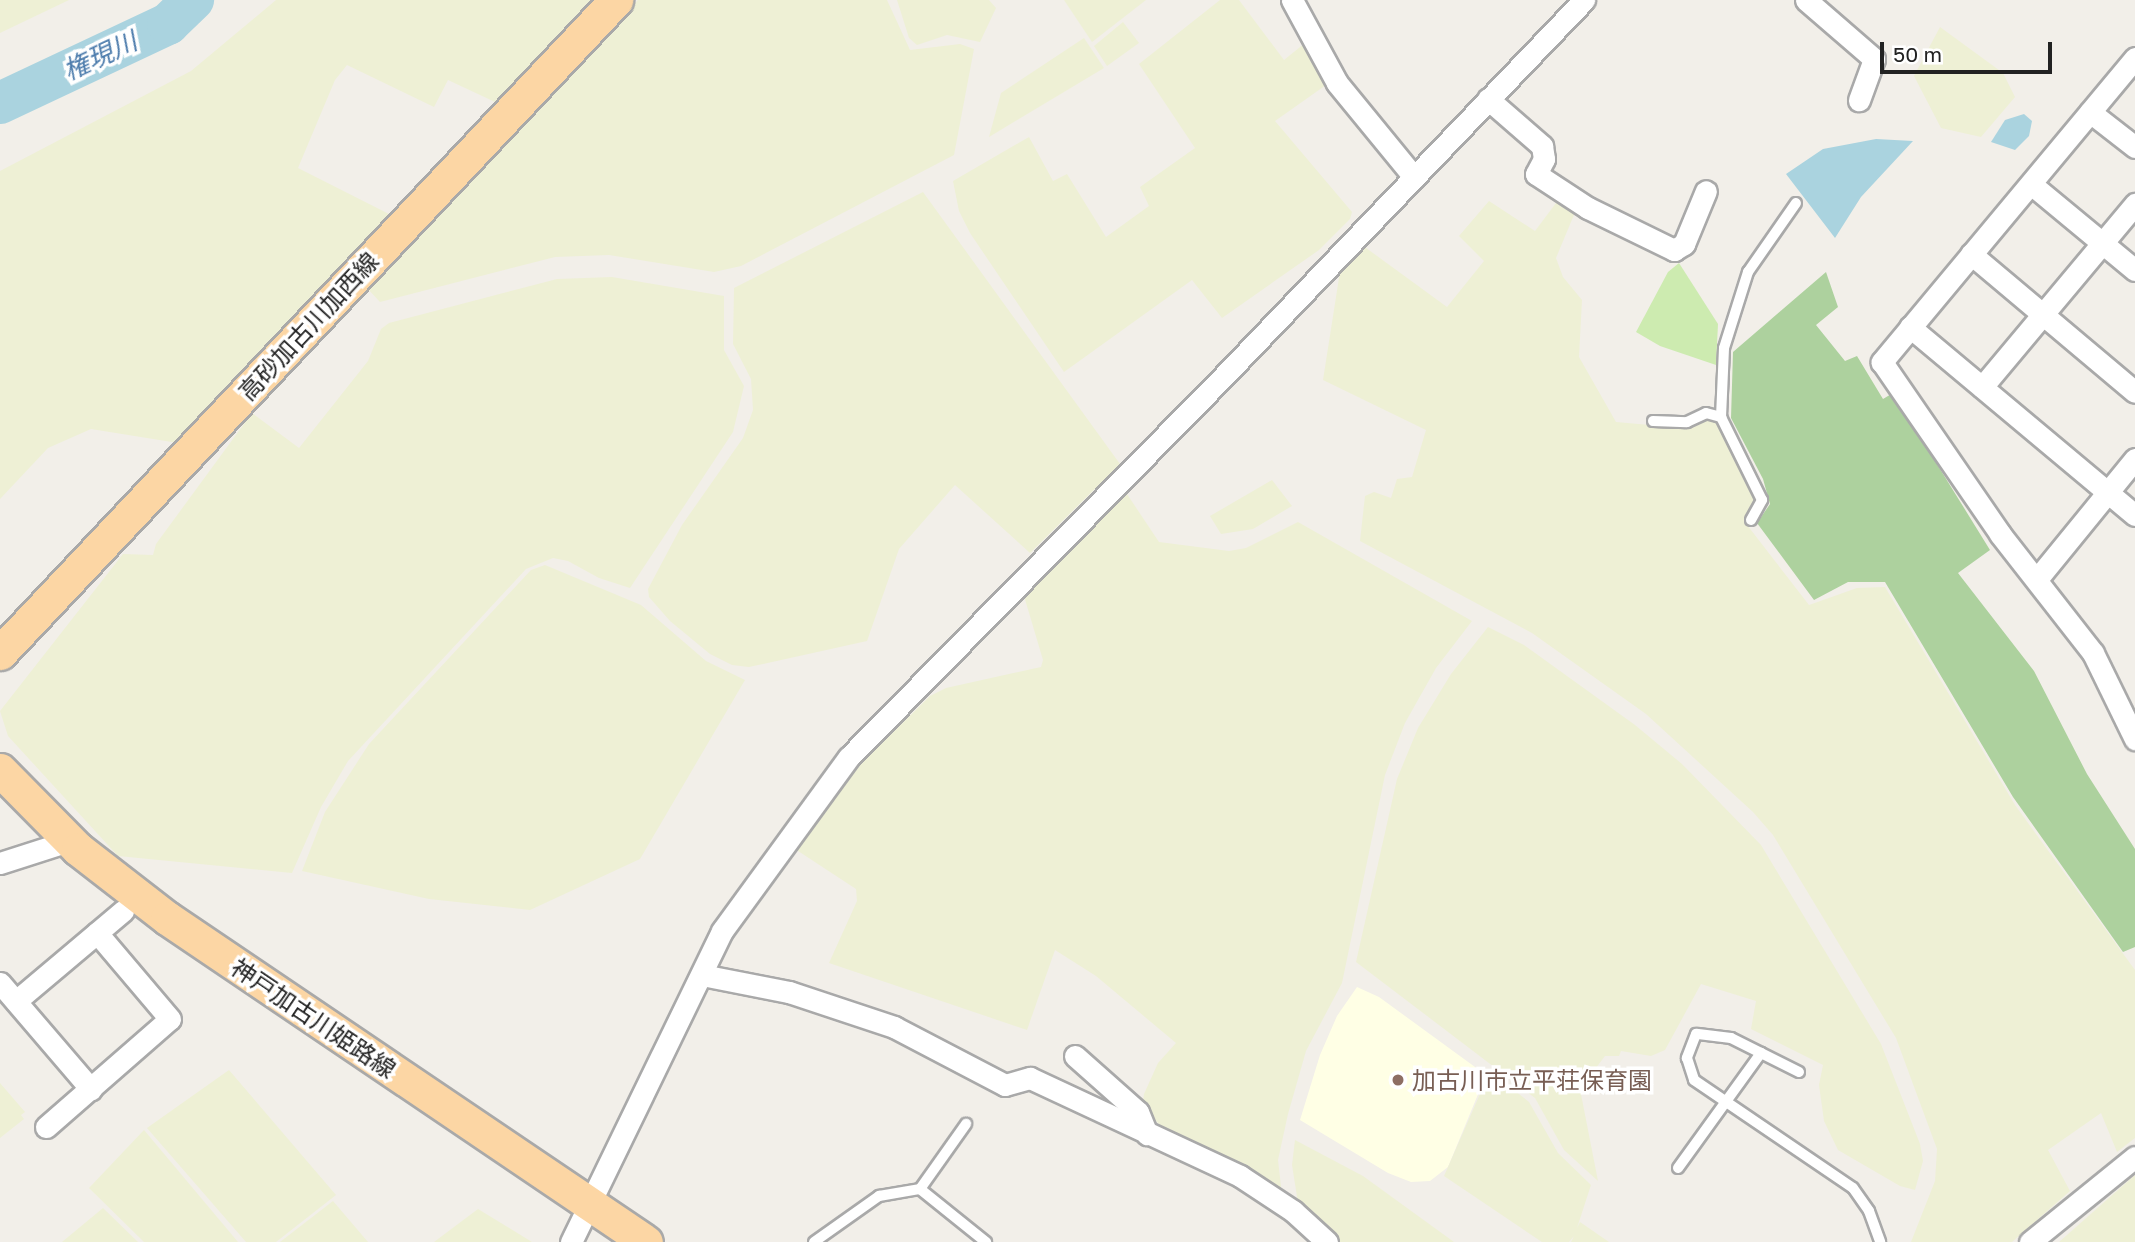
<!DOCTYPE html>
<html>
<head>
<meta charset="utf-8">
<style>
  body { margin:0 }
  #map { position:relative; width:2135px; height:1242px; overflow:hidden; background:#f2efe9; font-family:"Golos Text","Noto Sans JP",sans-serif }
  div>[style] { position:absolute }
  .education>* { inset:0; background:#ffffe5 }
  .farmland>* { inset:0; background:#eef0d5 }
  .grass>* { inset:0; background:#cdebb0 }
  .forest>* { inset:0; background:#add19e }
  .water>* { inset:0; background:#aad3df }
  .river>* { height:42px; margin:-21px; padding:0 21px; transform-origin:21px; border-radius:21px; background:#aad3df }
  .roads { filter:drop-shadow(2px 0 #a9a9a9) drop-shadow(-2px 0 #a9a9a9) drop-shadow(0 2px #a9a9a9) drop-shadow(0 -2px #a9a9a9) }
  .service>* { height:10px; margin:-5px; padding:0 5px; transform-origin:5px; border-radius:5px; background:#fff }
  .minor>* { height:21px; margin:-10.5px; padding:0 10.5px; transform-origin:10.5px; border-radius:10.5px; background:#fff }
  .primary>* { height:33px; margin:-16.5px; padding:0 16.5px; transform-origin:16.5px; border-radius:16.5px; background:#fcd6a4 }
  .dots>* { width:19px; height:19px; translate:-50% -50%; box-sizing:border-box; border:4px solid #fff; border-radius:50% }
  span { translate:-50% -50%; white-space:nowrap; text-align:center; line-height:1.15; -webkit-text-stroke:7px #fff; paint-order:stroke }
  .street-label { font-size:24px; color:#222 }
  .education-label { font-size:24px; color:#785e54 }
  .left { translate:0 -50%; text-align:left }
  .water-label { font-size:26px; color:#4a7aab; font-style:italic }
  .scale { position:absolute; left:1880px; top:42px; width:172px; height:32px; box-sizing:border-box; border:4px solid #222; border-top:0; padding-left:9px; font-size:21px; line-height:24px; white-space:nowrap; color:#222; -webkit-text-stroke:5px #fff; paint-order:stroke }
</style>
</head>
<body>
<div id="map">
  <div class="education">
    <i style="clip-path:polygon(1357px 987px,1379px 997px,1486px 1075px,1448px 1167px,1430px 1181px,1411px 1182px,1388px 1173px,1300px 1120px,1320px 1055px,1337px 1016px)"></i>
  </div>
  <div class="farmland">
    <i style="clip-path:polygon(0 0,69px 0,0 33px)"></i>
    <i style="clip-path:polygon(276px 0,593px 0,495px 102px,448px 80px,434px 107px,347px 65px,335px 80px,298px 168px,389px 214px,178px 443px,91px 429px,48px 448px,0 499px,0 171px,191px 71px)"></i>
    <i style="clip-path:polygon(638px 0,887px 0,910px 50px,960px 44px,974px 49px,954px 155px,741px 266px,714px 272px,609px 255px,555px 257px,380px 302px,366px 287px)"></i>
    <i style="clip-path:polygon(897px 0,989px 0,996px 8px,980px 42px,947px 35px,917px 45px,909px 38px)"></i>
    <i style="clip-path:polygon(1064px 0,1146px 0,1092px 42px)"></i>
    <i style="clip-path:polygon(1220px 0,1239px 0,1284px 60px,1305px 43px,1326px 85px,1275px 121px,1352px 212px,1350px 219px,1319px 250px,1222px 318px,1192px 280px,1064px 372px,970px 233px,959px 211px,953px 181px,1029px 137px,1053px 181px,1067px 174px,1106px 237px,1149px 206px,1140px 187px,1195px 148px,1139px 64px)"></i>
    <i style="clip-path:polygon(1123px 22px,1139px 43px,1107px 66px,1094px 46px)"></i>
    <i style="clip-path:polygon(1940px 27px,2003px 73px,2015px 97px,1981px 137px,1941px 128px,1914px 76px)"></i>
    <i style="clip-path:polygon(1084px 38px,1104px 68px,989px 137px,1001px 93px)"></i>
    <i style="clip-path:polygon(923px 192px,1120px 464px,1030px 553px,955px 485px,899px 549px,867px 641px,749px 667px,732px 665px,710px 654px,670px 621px,649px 597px,648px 589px,682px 525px,743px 438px,753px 410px,751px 379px,733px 344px,734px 288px)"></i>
    <i style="clip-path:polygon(1559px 199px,1576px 210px,1556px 258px,1563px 277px,1582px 300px,1579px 357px,1616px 422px,1661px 426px,1705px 417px,1719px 423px,1757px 500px,1744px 521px,1809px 605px,1857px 588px,1885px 587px,2015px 805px,2135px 970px,2135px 1138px,2117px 1152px,2101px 1113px,2048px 1150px,2070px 1191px,2012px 1242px,1911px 1242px,1935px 1181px,1937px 1149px,1896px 1038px,1773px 835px,1753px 812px,1646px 714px,1532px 633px,1360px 541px,1365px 496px,1374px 492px,1391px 498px,1397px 479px,1412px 477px,1426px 430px,1323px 380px,1341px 265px,1362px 245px,1447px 307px,1484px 261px,1459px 236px,1489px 201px,1535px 231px)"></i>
    <i style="clip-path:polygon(612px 277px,724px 296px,724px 350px,744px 386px,733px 432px,630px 588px,599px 578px,568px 561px,553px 558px,526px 569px,348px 761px,321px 807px,292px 873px,118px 856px,8px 736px,0 711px,123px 554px,153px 555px,156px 544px,252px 413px,299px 448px,368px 361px,381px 329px,389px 323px,557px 279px)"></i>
    <i style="clip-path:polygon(1272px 480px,1292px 506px,1253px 529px,1221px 534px,1210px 516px)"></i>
    <i style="clip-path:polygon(1127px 494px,1159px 542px,1229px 551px,1246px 548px,1298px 522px,1472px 621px,1436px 668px,1405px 723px,1385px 775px,1342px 983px,1306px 1051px,1288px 1114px,1278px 1160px,1282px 1195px,1160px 1133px,1161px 1126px,1142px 1107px,1144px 1094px,1158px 1063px,1176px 1043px,1096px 976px,1055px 950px,1027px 1030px,829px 963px,857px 901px,856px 889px,792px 847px,862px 763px,930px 696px,946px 688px,1041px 667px,1043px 660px,1024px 596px)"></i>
    <i style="clip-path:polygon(545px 565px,641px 605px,706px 661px,745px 680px,640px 859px,530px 910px,429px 899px,302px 871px,325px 812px,369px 744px,531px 570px)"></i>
    <i style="clip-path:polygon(1488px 627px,1524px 645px,1635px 725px,1682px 764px,1761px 845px,1881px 1044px,1920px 1144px,1923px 1161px,1915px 1190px,1900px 1186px,1838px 1150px,1824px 1121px,1819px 1085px,1823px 1065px,1751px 1029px,1756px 1001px,1701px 984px,1665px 1050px,1651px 1056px,1621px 1051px,1619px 1056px,1605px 1056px,1580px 1089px,1598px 1181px,1564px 1150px,1535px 1098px,1356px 962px,1397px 779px,1418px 728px,1451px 674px)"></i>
    <i style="clip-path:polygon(229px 1070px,336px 1195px,276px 1242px,246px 1242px,147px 1128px)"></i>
    <i style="clip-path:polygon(1490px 1071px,1529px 1102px,1558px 1153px,1591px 1185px,1577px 1228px,1580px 1222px,1609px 1242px,1571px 1242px,1574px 1236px,1569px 1242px,1542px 1242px,1444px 1176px)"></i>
    <i style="clip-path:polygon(0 1083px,25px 1112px,21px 1115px,24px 1119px,0 1138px)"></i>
    <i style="clip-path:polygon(144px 1130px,238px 1242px,144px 1242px,89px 1188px)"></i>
    <i style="clip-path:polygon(1295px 1140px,1363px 1176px,1454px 1242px,1339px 1242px,1298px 1203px,1292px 1165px)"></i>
    <i style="clip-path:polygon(2135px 1175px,2135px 1242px,2059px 1242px)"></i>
    <i style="clip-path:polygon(333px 1201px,368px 1242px,280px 1242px)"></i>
    <i style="clip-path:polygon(103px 1208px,138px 1242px,62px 1242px)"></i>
    <i style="clip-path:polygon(478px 1209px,532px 1242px,434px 1242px)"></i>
  </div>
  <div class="grass">
    <i style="clip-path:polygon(1679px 263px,1718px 324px,1716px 365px,1660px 346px,1636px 332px,1668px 272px)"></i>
  </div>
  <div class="forest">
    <i style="clip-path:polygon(1826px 272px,1838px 307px,1816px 325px,1845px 361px,1857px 356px,1883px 399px,1893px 393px,1990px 550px,1958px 573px,2034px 671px,2087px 774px,2135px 849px,2135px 947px,2123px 952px,2013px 797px,1885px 582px,1848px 582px,1814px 600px,1757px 523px,1770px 504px,1763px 479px,1731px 418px,1733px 352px)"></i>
  </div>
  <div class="water">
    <i style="clip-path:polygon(2024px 114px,2032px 121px,2029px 136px,2015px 150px,1991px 142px,2005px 120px)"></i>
    <i style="clip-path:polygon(1876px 139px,1913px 141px,1861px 197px,1835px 238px,1786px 174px,1823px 149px)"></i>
  </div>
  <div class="river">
    <i style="left:0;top:103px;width:186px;rotate:-25.2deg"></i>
    <i style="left:168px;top:24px;width:35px;rotate:-44deg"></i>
  </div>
  <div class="roads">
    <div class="service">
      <i style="left:1653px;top:421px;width:34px;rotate:2deg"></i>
      <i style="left:1687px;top:422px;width:21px;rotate:-25deg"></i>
      <i style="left:1706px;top:413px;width:16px;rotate:15deg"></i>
      <i style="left:1751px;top:520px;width:23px;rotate:-61deg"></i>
      <i style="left:1762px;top:500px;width:93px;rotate:-116.3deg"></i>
      <i style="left:1721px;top:417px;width:69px;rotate:-87.5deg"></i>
      <i style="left:1724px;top:348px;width:80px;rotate:-72.5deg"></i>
      <i style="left:1748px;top:272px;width:84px;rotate:-55.2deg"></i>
      <i style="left:1799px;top:1072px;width:76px;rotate:-153.4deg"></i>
      <i style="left:1731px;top:1038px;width:35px;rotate:-173deg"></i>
      <i style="left:1696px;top:1034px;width:26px;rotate:111deg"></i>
      <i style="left:1687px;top:1058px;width:23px;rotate:72deg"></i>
      <i style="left:1694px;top:1080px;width:192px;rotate:34.2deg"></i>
      <i style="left:1853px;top:1188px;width:28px;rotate:55deg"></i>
      <i style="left:1869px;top:1211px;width:33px;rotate:70deg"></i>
      <i style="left:1678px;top:1168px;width:142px;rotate:-54.2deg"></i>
      <i style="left:920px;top:1189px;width:80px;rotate:-54.7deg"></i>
      <i style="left:814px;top:1242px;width:80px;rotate:-35.3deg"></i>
      <i style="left:879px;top:1196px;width:42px;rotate:-9.7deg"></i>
      <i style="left:920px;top:1189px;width:85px;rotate:38.8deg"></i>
    </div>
    <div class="minor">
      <i style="left:1292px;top:0;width:94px;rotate:61.5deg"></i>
      <i style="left:1337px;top:83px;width:122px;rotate:50.7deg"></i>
      <i style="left:1806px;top:0;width:90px;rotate:40.9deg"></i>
      <i style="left:1874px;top:59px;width:44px;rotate:110.1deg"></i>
      <i style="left:2135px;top:58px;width:396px;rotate:129.8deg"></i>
      <i style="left:1882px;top:362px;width:209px;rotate:55.5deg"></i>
      <i style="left:2000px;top:534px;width:151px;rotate:52deg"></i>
      <i style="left:2093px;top:653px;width:96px;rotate:64deg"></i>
      <i style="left:1488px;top:99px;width:72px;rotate:41deg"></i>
      <i style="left:1542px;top:146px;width:13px;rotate:81deg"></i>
      <i style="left:1544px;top:159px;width:17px;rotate:118deg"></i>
      <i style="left:1536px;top:174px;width:62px;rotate:33.2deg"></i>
      <i style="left:1588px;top:208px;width:96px;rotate:26deg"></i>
      <i style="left:1674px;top:250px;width:12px;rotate:-31deg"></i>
      <i style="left:1684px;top:244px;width:57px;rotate:-67.5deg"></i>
      <i style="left:2090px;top:112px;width:57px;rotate:37.9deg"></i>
      <i style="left:2031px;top:184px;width:135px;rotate:39.6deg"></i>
      <i style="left:1971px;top:254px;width:214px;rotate:40.1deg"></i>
      <i style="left:1910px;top:327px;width:293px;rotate:39.9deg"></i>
      <i style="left:1982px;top:387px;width:239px;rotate:-50.1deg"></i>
      <i style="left:2037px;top:579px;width:155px;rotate:-50.8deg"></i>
      <i style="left:0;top:863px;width:72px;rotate:-17.7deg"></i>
      <i style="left:702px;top:975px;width:89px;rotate:11.1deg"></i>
      <i style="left:789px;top:992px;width:111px;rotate:18.4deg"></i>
      <i style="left:894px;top:1027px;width:125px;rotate:27.6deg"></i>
      <i style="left:1005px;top:1085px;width:26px;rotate:-16deg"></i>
      <i style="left:1030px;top:1078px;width:232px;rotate:25deg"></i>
      <i style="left:1240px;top:1176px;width:64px;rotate:33.4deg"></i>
      <i style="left:1293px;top:1211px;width:46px;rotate:42.4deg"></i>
      <i style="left:0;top:983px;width:140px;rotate:49.4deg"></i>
      <i style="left:16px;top:1001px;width:140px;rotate:-40.1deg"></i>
      <i style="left:1075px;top:1056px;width:84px;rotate:41.6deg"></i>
      <i style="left:1138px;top:1112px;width:24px;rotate:68deg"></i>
      <i style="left:46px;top:1127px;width:164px;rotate:-41.1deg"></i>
      <i style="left:170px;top:1019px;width:113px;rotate:-130.3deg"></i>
      <i style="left:571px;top:1242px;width:346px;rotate:-64.1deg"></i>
      <i style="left:722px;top:931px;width:215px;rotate:-53.9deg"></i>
      <i style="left:849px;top:757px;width:530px;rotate:-45.46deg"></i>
      <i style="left:1221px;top:379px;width:525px;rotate:-46.24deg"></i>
      <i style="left:2030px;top:1242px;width:135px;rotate:-39deg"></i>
    </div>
    <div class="primary">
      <i style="left:0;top:653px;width:898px;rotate:-46.67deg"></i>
      <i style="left:0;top:770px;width:111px;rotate:45.4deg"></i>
      <i style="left:78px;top:849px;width:113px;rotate:37.8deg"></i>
      <i style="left:167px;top:918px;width:578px;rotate:34.07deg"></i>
    </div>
  </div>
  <div class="dots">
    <i style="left:1398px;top:1080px;background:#8d6e63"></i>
  </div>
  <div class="street-label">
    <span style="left:308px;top:326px;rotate:-47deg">高砂加古川加西線</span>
    <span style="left:314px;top:1018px;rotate:34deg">神戸加古川姫路線</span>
  </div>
  <div class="education-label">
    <span class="left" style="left:1412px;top:1080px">加古川市立平荘保育園</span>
  </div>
  <div class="water-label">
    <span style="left:100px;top:56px;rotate:-25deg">権現川</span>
  </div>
  <div class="scale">50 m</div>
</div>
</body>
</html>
